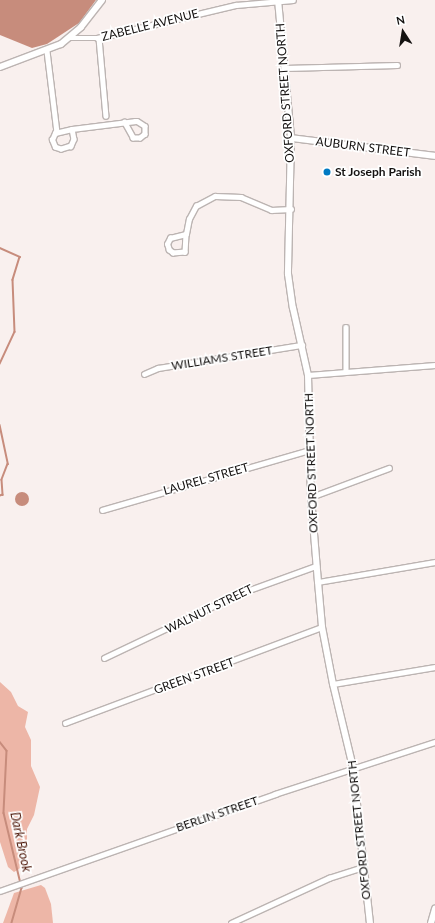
<!DOCTYPE html>
<html>
<head>
<meta charset="utf-8">
<style>
  body { margin:0 }
  #map { position:relative; width:435px; height:923px; overflow:hidden; background:#f9f0ee; font-family:Lato,sans-serif }
  div>[style] { position:absolute }
  .green>* { inset:0; background:#edb6a7 }
  .water>* { inset:0; background:#c78c7c }
  .round { border-radius:50% }
  .stream>* { height:1.5px; margin:-0.75px; padding:0 0.75px; transform-origin:0.75px; border-radius:0.75px; background:#c78c7c }
  .roads { filter:drop-shadow(1px 0 #bcb4b2) drop-shadow(-1px 0 #bcb4b2) drop-shadow(0 1px #bcb4b2) drop-shadow(0 -1px #bcb4b2) }
  .street>* { height:4.5px; margin:-2.25px; padding:0 2.25px; transform-origin:2.25px; border-radius:2.25px; background:#fff }
  .secondary>* { height:6px; margin:-3px; padding:0 3px; transform-origin:3px; border-radius:3px; background:#fff }
  .dots>* { width:11px; height:11px; translate:-50% -50%; box-sizing:border-box; border:2px solid #fff; border-radius:50% }
  span { translate:-50% -50%; white-space:nowrap; text-align:center; line-height:1.15; -webkit-text-stroke:3.5px #fff; paint-order:stroke }
  .street-label { font-size:12px; color:#151211 }
  .poi-label { font-size:12px; color:#151211; font-weight:700 }
  .left { translate:0 -50%; text-align:left }
  .water-label { font-size:13px; color:#4d1708; font-style:italic }
  .north { position:absolute; left:383px; top:12px; width:40px; height:40px; -webkit-text-stroke:3px #fff; paint-order:stroke; rotate:348deg; font-size:11px; font-weight:700; line-height:16px; text-align:center; color:#151211 }
  .north::after { content:''; display:block; margin:auto; width:14px; height:18px; background:#151211; clip-path:polygon(50% 0,100% 100%,50% 72%,0 100%) }
</style>
</head>
<body>
<div id="map">
  <div class="green">
    <i style="clip-path:polygon(0 682px,11px 692px,18px 706px,28px 712px,25px 727px,31px 740px,31px 766px,40px 787px,34px 815px,27px 829px,27px 849px,24px 861px,19px 869px,14px 872px,8px 867px,0 842px)"></i>
    <i style="clip-path:polygon(41px 885px,45px 888px,51px 904px,53px 923px,3px 923px,14px 893px)"></i>
  </div>
  <div class="water">
    <i style="clip-path:polygon(0 0,96px 0,79px 23px,47px 44px,32px 48px,0 35px)"></i>
    <i class="round" style="left:15px;top:492px;width:14px;height:14px"></i>
  </div>
  <div class="stream">
    <i style="left:0;top:248px;width:22px;rotate:24deg"></i>
    <i style="left:20px;top:257px;width:24px;rotate:107deg"></i>
    <i style="left:13px;top:280px;width:52px;rotate:87.8deg"></i>
    <i style="left:15px;top:332px;width:35px;rotate:115deg"></i>
    <i style="left:0;top:425px;width:40px;rotate:78deg"></i>
    <i style="left:8px;top:464px;width:17px;rotate:111deg"></i>
    <i style="left:2px;top:480px;width:15px;rotate:86deg"></i>
    <i style="left:3px;top:495px;width:3px;rotate:162deg"></i>
    <i style="left:0;top:742px;width:11px;rotate:52deg"></i>
    <i style="left:7px;top:751px;width:62px;rotate:92.8deg"></i>
    <i style="left:4px;top:813px;width:77px;rotate:76.5deg"></i>
    <i style="left:22px;top:888px;width:36px;rotate:106deg"></i>
  </div>
  <div class="roads">
    <div class="street">
      <i style="left:70px;top:38px;width:27px"></i>
      <i style="left:97px;top:38px;width:143px;rotate:-13.4deg"></i>
      <i style="left:236px;top:5px;width:57px;rotate:-5deg"></i>
      <i style="left:99px;top:38px;width:78px;rotate:84.9deg"></i>
      <i style="left:47px;top:51px;width:82px;rotate:83deg"></i>
      <i style="left:285px;top:68px;width:112px;rotate:-1.5deg"></i>
      <i style="left:72px;top:129px;width:10px;rotate:79deg"></i>
      <i style="left:74px;top:139px;width:8px;rotate:113deg"></i>
      <i style="left:71px;top:146px;width:10px;rotate:163deg"></i>
      <i style="left:61px;top:149px;width:6px;rotate:-162deg"></i>
      <i style="left:55px;top:147px;width:8px;rotate:-113deg"></i>
      <i style="left:52px;top:140px;width:8px;rotate:-67deg"></i>
      <i style="left:55px;top:133px;width:17px;rotate:-13deg"></i>
      <i style="left:72px;top:129px;width:64px;rotate:-7.2deg"></i>
      <i style="left:135px;top:121px;width:2px"></i>
      <i style="left:137px;top:121px;width:9px;rotate:32deg"></i>
      <i style="left:145px;top:126px;width:8px;rotate:90deg"></i>
      <i style="left:145px;top:134px;width:6px;rotate:141deg"></i>
      <i style="left:140px;top:138px;width:7px;rotate:180deg"></i>
      <i style="left:133px;top:138px;width:18px;rotate:-119deg"></i>
      <i style="left:186px;top:234px;width:18px;rotate:93deg"></i>
      <i style="left:185px;top:252px;width:12px;rotate:175deg"></i>
      <i style="left:173px;top:253px;width:5px;rotate:-143deg"></i>
      <i style="left:169px;top:250px;width:6px;rotate:-108deg"></i>
      <i style="left:167px;top:244px;width:7px;rotate:-63deg"></i>
      <i style="left:170px;top:238px;width:16px;rotate:-14deg"></i>
      <i style="left:186px;top:234px;width:15px;rotate:-79deg"></i>
      <i style="left:189px;top:219px;width:15px;rotate:-62deg"></i>
      <i style="left:196px;top:206px;width:21px;rotate:-28deg"></i>
      <i style="left:215px;top:196px;width:26px;rotate:2deg"></i>
      <i style="left:241px;top:197px;width:33px;rotate:23deg"></i>
      <i style="left:271px;top:210px;width:20px;rotate:-3deg"></i>
      <i style="left:346px;top:327px;width:44px;rotate:90deg"></i>
      <i style="left:144px;top:374px;width:15px;rotate:-23deg"></i>
      <i style="left:158px;top:368px;width:146px;rotate:-9.1deg"></i>
      <i style="left:308px;top:375px;width:127px;rotate:-4.5deg"></i>
      <i style="left:311px;top:497px;width:83px;rotate:-20.4deg"></i>
      <i style="left:102px;top:510px;width:216px;rotate:-16.1deg"></i>
      <i style="left:318px;top:582px;width:119px;rotate:-9.7deg"></i>
      <i style="left:104px;top:658px;width:152px;rotate:-25.4deg"></i>
      <i style="left:241px;top:593px;width:80px;rotate:-19.8deg"></i>
      <i style="left:333px;top:684px;width:103px;rotate:-9.5deg"></i>
      <i style="left:65px;top:723px;width:274px;rotate:-20.5deg"></i>
      <i style="left:0;top:891px;width:292px;rotate:-19.4deg"></i>
      <i style="left:275px;top:794px;width:168px;rotate:-18deg"></i>
      <i style="left:231px;top:923px;width:108px;rotate:-24.7deg"></i>
      <i style="left:329px;top:878px;width:35px;rotate:-18deg"></i>
    </div>
    <div class="secondary">
      <i style="left:278px;top:0;width:139px;rotate:84.6deg"></i>
      <i style="left:291px;top:138px;width:136px;rotate:91.3deg"></i>
      <i style="left:288px;top:274px;width:34px;rotate:82deg"></i>
      <i style="left:293px;top:308px;width:69px;rotate:77.4deg"></i>
      <i style="left:308px;top:375px;width:122px;rotate:88.6deg"></i>
      <i style="left:311px;top:497px;width:85px;rotate:85.3deg"></i>
      <i style="left:318px;top:582px;width:45px;rotate:84.9deg"></i>
      <i style="left:322px;top:627px;width:58px;rotate:79.1deg"></i>
      <i style="left:333px;top:684px;width:85px;rotate:76.5deg"></i>
      <i style="left:353px;top:767px;width:157px;rotate:83.8deg"></i>
      <i style="left:0;top:67px;width:65px;rotate:-20.7deg"></i>
      <i style="left:61px;top:44px;width:26px;rotate:-40deg"></i>
      <i style="left:81px;top:27px;width:34px;rotate:-52deg"></i>
      <i style="left:291px;top:138px;width:145px;rotate:7.1deg"></i>
      <i style="left:431px;top:923px;width:15px;rotate:-74deg"></i>
    </div>
  </div>
  <div class="dots">
    <i style="left:327px;top:172px;background:#007ac3"></i>
  </div>
  <div class="street-label">
    <span style="left:150px;top:25px;rotate:-14deg">ZABELLE AVENUE</span>
    <span style="left:285px;top:93px;rotate:-94deg">OXFORD STREET NORTH</span>
    <span style="left:363px;top:147px;rotate:7deg">AUBURN STREET</span>
    <span style="left:222px;top:358px;rotate:-9deg">WILLIAMS STREET</span>
    <span style="left:311px;top:463px;rotate:-92deg">OXFORD STREET NORTH</span>
    <span style="left:206px;top:479px;rotate:-16deg">LAUREL STREET</span>
    <span style="left:209px;top:609px;rotate:-26deg">WALNUT STREET</span>
    <span style="left:194px;top:676px;rotate:-20deg">GREEN STREET</span>
    <span style="left:217px;top:814px;rotate:-19deg">BERLIN STREET</span>
    <span style="left:359px;top:830px;rotate:-96deg">OXFORD STREET NORTH</span>
  </div>
  <div class="poi-label">
    <span class="left" style="left:335px;top:172px">St Joseph Parish</span>
  </div>
  <div class="water-label">
    <span style="left:21px;top:842px;rotate:78deg">Dark Brook</span>
  </div>
  <div class="north">N</div>
</div>
</body>
</html>
